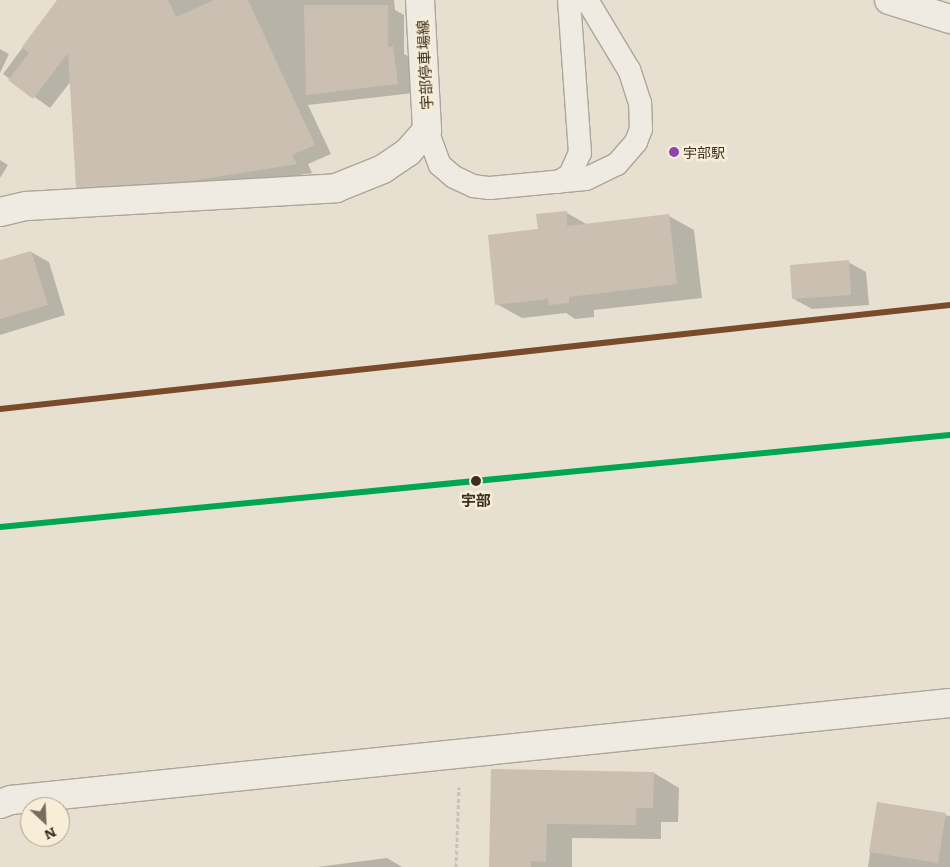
<!DOCTYPE html>
<html>
<head>
<meta charset="utf-8">
<style>
  body { margin:0 }
  #map { position:relative; width:950px; height:867px; overflow:hidden; background:#e7e0d1; font-family:Literata,"Noto Sans JP",serif }
  div>[style] { position:absolute }
  .shadow>* { inset:0; background:#0003 }
  .building>* { inset:0; background:#cbbfb2 }
  .path>* { height:3px; margin-top:-1.5px; transform-origin:0; background:repeating-linear-gradient(90deg,#c8c2b9 0 4px,transparent 0 6.5px) }
  .roads { filter:drop-shadow(1px 0 #ada599) drop-shadow(-1px 0 #ada599) drop-shadow(0 1px #ada599) drop-shadow(0 -1px #ada599) }
  .service>* { height:22px; margin:-11px; padding:0 11px; transform-origin:11px; border-radius:11px; background:#efebe3 }
  .minor>* { height:28px; margin:-14px; padding:0 14px; transform-origin:14px; border-radius:14px; background:#efebe3 }
  .secondary>* { height:28px; margin:-14px; padding:0 14px; transform-origin:14px; border-radius:14px; background:#efebe3 }
  .rail>* { height:4px; margin-top:-2px; transform-origin:0; background:repeating-linear-gradient(90deg,#afaaa2 0 9px,transparent 0 18px) }
  .rail-1>* { height:6px; margin:-3px; padding:0 3px; transform-origin:3px; border-radius:3px; background:#7a4b2a }
  .rail-2>* { height:6px; margin:-3px; padding:0 3px; transform-origin:3px; border-radius:3px; background:#00a651 }
  .dots>* { width:14px; height:14px; translate:-50% -50%; box-sizing:border-box; border:2px solid #f7eed8; border-radius:50% }
  span { translate:-50% -50%; white-space:nowrap; text-align:center; line-height:1.15; -webkit-text-stroke:5px #f7eed8; paint-order:stroke }
  .bus-label { font-size:14px; color:#3d2e20 }
  .left { translate:0 -50%; text-align:left }
  .street-label { font-size:15px; color:#3d2e20 }
  .stop-label { font-size:15px; color:#3d2e20; font-weight:700 }
  .north { position:absolute; left:20px; top:797px; width:50px; height:50px; box-sizing:border-box; background:#f7eed8; border:1px solid #ada18e; border-radius:50%; rotate:155deg; font-size:14px; font-weight:700; line-height:20px; text-align:center; color:#3d2e20 }
  .north::after { content:''; display:block; margin:auto; width:18px; height:22px; background:#786c5e; clip-path:polygon(50% 0,100% 100%,50% 72%,0 100%) }
</style>
</head>
<body>
<div id="map">
  <div class="shadow">
    <i style="clip-path:polygon(58px 0,394px 0,395px 10px,404px 15px,404px 54px,410px 57px,414px 93px,308px 105px,331px 154px,308px 164px,312px 173px,208px 190px,94px 196px,77px 187px,71px 81px,50px 108px,3px 74px)"></i>
    <i style="clip-path:polygon(0 49px,9px 54px,0 73px)"></i>
    <i style="clip-path:polygon(0 160px,8px 165px,0 178px)"></i>
    <i style="clip-path:polygon(567px 213px,588px 225px,669px 216px,694px 230px,702px 298px,594px 310px,594px 317px,575px 319px,566px 313px,522px 318px,497px 304px,539px 230px)"></i>
    <i style="clip-path:polygon(31px 252px,49px 262px,65px 315px,0 335px,0 261px)"></i>
    <i style="clip-path:polygon(848px 262px,866px 272px,869px 305px,812px 309px,794px 299px)"></i>
    <i style="clip-path:polygon(493px 771px,654px 773px,679px 788px,678px 822px,661px 822px,661px 839px,572px 838px,572px 867px,491px 867px)"></i>
    <i style="clip-path:polygon(878px 804px,950px 816px,950px 867px,868px 867px)"></i>
    <i style="clip-path:polygon(387px 858px,402px 867px,317px 867px)"></i>
  </div>
  <div class="building">
    <i style="clip-path:polygon(57px 0,168px 0,176px 17px,214px 0,248px 0,315px 145px,292px 155px,297px 164px,191px 181px,76px 188px,68px 53px,33px 99px,8px 80px,29px 53px,22px 47px)"></i>
    <i style="clip-path:polygon(304px 5px,388px 5px,388px 47px,393px 46px,398px 84px,306px 95px)"></i>
    <i style="clip-path:polygon(567px 211px,567px 226px,669px 214px,677px 284px,569px 297px,569px 303px,549px 305px,548px 299px,495px 305px,488px 235px,538px 229px,536px 214px)"></i>
    <i style="clip-path:polygon(31px 251px,48px 305px,0 319px,0 260px)"></i>
    <i style="clip-path:polygon(849px 260px,851px 295px,792px 299px,790px 265px)"></i>
    <i style="clip-path:polygon(491px 769px,654px 772px,653px 808px,636px 808px,636px 825px,547px 824px,546px 862px,531px 861px,531px 867px,489px 867px)"></i>
    <i style="clip-path:polygon(877px 802px,946px 813px,938px 863px,869px 852px)"></i>
  </div>
  <div class="path">
    <i style="left:456px;top:867px;width:80px;rotate:-87.9deg"></i>
  </div>
  <div class="roads">
    <div class="service">
      <i style="left:427px;top:130px;width:37px;rotate:70deg"></i>
      <i style="left:440px;top:165px;width:18px;rotate:41deg"></i>
      <i style="left:454px;top:177px;width:21px;rotate:25deg"></i>
      <i style="left:473px;top:186px;width:17px;rotate:7deg"></i>
      <i style="left:490px;top:188px;width:96px;rotate:-5.4deg"></i>
      <i style="left:586px;top:179px;width:34px;rotate:-26deg"></i>
      <i style="left:617px;top:164px;width:29px;rotate:-49deg"></i>
      <i style="left:636px;top:142px;width:14px;rotate:-69deg"></i>
      <i style="left:641px;top:129px;width:26px;rotate:-92deg"></i>
      <i style="left:640px;top:103px;width:35px;rotate:-108deg"></i>
      <i style="left:629px;top:70px;width:82px;rotate:-121deg"></i>
      <i style="left:558px;top:182px;width:14px;rotate:-30deg"></i>
      <i style="left:570px;top:175px;width:24px;rotate:-66deg"></i>
      <i style="left:580px;top:153px;width:153px;rotate:-94.1deg"></i>
    </div>
    <div class="minor">
      <i style="left:889px;top:0;width:64px;rotate:17.3deg"></i>
      <i style="left:0;top:212px;width:28px;rotate:-13deg"></i>
      <i style="left:27px;top:206px;width:310px;rotate:-3.3deg"></i>
      <i style="left:336px;top:188px;width:51px;rotate:-22deg"></i>
      <i style="left:383px;top:169px;width:30px;rotate:-34deg"></i>
      <i style="left:408px;top:152px;width:29px;rotate:-49deg"></i>
      <i style="left:0;top:804px;width:12px;rotate:-20deg"></i>
      <i style="left:11px;top:800px;width:944px;rotate:-5.9deg"></i>
    </div>
    <div class="secondary">
      <i style="left:420px;top:0;width:130px;rotate:86.9deg"></i>
    </div>
  </div>
  <div class="rail">
    <i style="left:466px;top:357px;width:487px;rotate:-6.1deg"></i>
  </div>
  <div class="rail-1">
    <i style="left:0;top:409px;width:956px;rotate:-6.25deg"></i>
  </div>
  <div class="rail-2">
    <i style="left:0;top:527px;width:954px;rotate:-5.53deg"></i>
  </div>
  <div class="dots">
    <i style="left:674px;top:152px;background:#8e44ad"></i>
    <i style="left:476px;top:481px;background:#3d2e20"></i>
  </div>
  <div class="bus-label">
    <span class="left" style="left:683px;top:152px">宇部駅</span>
  </div>
  <div class="street-label">
    <span style="left:424px;top:65px;rotate:-93deg">宇部停車場線</span>
  </div>
  <div class="stop-label">
    <span style="left:476px;top:500px">宇部</span>
  </div>
  <div class="north">N</div>
</div>
</body>
</html>
